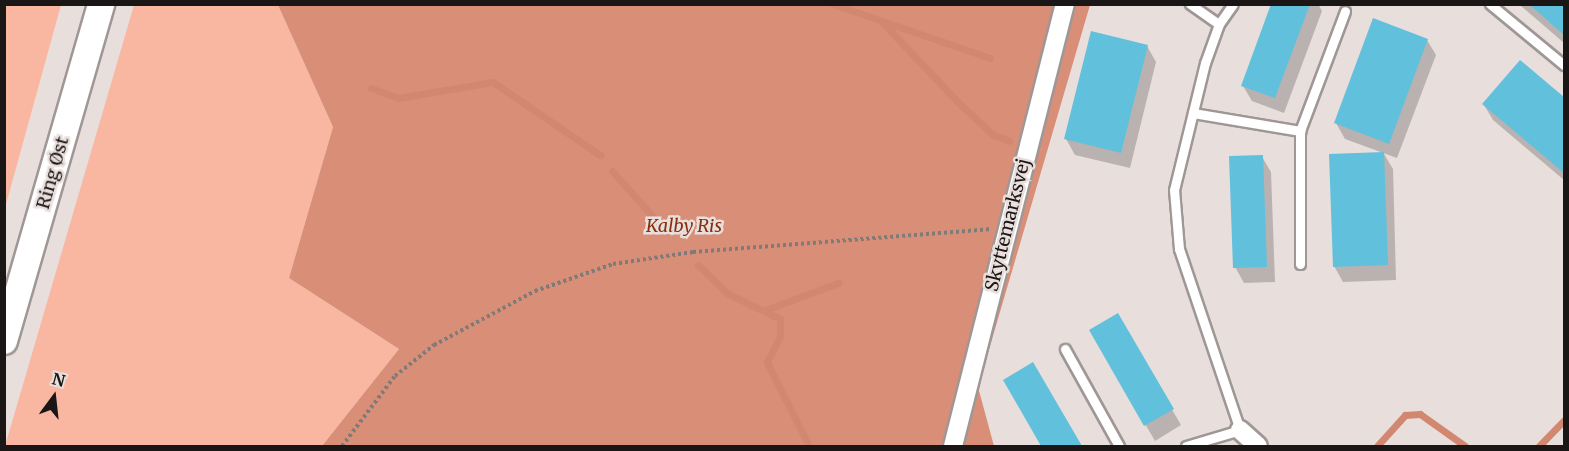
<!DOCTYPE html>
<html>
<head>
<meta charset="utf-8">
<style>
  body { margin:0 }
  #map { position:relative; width:1569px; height:451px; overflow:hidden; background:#e8dfdc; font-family:Merriweather,serif }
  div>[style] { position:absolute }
  .green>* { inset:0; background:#f9b6a1 }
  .forest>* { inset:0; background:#d98e77 }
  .shadow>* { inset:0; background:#0003 }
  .stream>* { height:7px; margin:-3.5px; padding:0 3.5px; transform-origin:3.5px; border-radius:3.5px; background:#d28870 }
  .building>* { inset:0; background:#61c0db }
  .path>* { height:4px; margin-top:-2px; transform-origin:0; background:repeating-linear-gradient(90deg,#807a78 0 3px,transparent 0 6px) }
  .roads { filter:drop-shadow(2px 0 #9f9795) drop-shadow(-2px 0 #9f9795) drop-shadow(0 2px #9f9795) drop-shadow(0 -2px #9f9795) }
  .lane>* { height:9px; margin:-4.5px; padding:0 4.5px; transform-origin:4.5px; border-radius:4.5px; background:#fff }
  .street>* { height:18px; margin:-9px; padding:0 9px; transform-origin:9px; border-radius:9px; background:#fff }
  .secondary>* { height:26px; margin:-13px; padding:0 13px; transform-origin:13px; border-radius:13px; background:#fff }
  span { translate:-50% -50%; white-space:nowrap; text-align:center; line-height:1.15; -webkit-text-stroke:5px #e8dfdc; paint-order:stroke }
  .street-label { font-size:18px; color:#191615 }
  .park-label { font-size:18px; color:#862e0d; font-style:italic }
  .frame { position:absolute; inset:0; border:6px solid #191615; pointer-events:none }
  .north { position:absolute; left:24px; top:367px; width:60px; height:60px; -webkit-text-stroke:4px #e8dfdc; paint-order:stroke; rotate:15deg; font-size:16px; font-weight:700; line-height:24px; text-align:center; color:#191615 }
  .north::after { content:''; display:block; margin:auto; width:21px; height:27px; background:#191615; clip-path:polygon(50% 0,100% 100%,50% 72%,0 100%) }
</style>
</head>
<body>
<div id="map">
  <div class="green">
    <i style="clip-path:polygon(5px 4px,61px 5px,5px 208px,4px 5px)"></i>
    <i style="clip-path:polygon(134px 5px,278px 5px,333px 127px,289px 278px,399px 349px,322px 446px,5px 446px)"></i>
  </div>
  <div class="forest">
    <i style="clip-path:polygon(278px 5px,1090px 5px,978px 387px,994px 446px,322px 446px,399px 349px,289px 278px,333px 127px)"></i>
  </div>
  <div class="shadow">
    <i style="clip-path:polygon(1273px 4px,1318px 4px,1322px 11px,1284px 113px,1252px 101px,1243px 86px)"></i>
    <i style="clip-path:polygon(1520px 4px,1564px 4px,1564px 43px,1521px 6px)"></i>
    <i style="clip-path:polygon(1427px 40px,1436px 55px,1397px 158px,1345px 139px,1336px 123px)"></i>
    <i style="clip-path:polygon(1147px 46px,1156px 62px,1130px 168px,1075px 155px,1066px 139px)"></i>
    <i style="clip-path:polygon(1520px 62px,1564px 99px,1564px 180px,1493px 120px,1484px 105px)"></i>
    <i style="clip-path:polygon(1384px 154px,1393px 169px,1396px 280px,1343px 282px,1334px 266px)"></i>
    <i style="clip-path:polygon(1262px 157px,1271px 172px,1275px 282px,1244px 283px,1235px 267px)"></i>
    <i style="clip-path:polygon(1117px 315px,1181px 425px,1155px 441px,1091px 331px)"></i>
    <i style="clip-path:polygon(1032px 364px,1080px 446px,1043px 446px,1005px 380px)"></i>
  </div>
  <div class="stream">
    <i style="left:833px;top:4px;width:166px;rotate:19deg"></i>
    <i style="left:882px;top:22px;width:112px;rotate:46.5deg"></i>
    <i style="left:959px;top:103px;width:45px;rotate:43.2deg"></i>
    <i style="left:992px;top:134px;width:19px;rotate:21deg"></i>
    <i style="left:371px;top:88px;width:29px;rotate:20deg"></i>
    <i style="left:398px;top:98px;width:96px;rotate:-9.6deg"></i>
    <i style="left:493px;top:82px;width:130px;rotate:34.3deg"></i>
    <i style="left:612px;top:171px;width:82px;rotate:48deg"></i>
    <i style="left:698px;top:265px;width:40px;rotate:44deg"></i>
    <i style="left:727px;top:293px;width:59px;rotate:26.1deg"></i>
    <i style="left:780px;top:319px;width:17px;rotate:90deg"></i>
    <i style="left:780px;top:336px;width:29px;rotate:117deg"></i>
    <i style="left:767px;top:362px;width:94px;rotate:63.4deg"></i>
    <i style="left:768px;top:309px;width:75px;rotate:-20.4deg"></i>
    <i style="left:1377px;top:446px;width:42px;rotate:-47.9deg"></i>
    <i style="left:1405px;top:415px;width:15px;rotate:-4deg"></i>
    <i style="left:1420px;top:414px;width:55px;rotate:35.4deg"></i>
    <i style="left:1539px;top:446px;width:36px;rotate:-46deg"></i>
  </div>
  <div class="building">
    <i style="clip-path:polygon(1271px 4px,1310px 4px,1275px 98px,1241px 86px)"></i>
    <i style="clip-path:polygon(1529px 4px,1564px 4px,1564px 35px)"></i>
    <i style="clip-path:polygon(1373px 18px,1428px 39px,1389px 144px,1334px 123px)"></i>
    <i style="clip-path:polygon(1091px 31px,1148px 45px,1121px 153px,1064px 139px)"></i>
    <i style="clip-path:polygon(1520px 60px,1564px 97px,1564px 173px,1482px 104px)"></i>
    <i style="clip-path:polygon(1384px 152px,1388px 265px,1333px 267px,1329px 154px)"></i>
    <i style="clip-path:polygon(1263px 155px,1267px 267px,1233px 268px,1229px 156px)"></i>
    <i style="clip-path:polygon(1118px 313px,1174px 409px,1144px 426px,1089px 330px)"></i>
    <i style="clip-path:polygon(1033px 362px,1082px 446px,1041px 446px,1003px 380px)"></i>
  </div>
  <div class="path">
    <i style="left:342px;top:446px;width:88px;rotate:-52.9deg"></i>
    <i style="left:395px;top:376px;width:50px;rotate:-38.5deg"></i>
    <i style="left:434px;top:345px;width:115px;rotate:-28.1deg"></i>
    <i style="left:535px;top:291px;width:83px;rotate:-19.1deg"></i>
    <i style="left:613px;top:264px;width:81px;rotate:-8.5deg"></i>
    <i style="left:693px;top:252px;width:297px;rotate:-4.4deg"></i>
  </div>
  <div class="roads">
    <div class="lane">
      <i style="left:1190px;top:4px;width:35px;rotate:35deg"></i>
      <i style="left:1490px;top:4px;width:96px;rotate:39.5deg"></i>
      <i style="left:1193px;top:113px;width:109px;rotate:9.5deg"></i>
      <i style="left:1300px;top:264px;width:133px;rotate:-90deg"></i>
      <i style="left:1300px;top:131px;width:128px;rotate:-69.4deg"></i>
      <i style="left:1065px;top:349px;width:111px;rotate:60.9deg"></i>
      <i style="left:1186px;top:446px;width:56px;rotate:-16.5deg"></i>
      <i style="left:1240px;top:430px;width:191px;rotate:-108.6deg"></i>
      <i style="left:1179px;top:249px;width:59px;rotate:-94.8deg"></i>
      <i style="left:1174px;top:190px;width:131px;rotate:-76.3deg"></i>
      <i style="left:1205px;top:63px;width:41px;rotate:-70.3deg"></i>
      <i style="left:1219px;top:24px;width:24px;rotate:-55deg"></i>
    </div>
    <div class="street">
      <i style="left:1240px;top:430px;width:24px;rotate:42deg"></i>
      <i style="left:953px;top:446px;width:456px;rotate:-75.8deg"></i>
    </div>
    <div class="secondary">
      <i style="left:4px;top:341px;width:351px;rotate:-73.9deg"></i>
    </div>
  </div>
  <div class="street-label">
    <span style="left:53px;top:173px;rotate:-74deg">Ring Øst</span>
    <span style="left:1008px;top:225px;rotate:-76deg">Skyttemarksvej</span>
  </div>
  <div class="park-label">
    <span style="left:684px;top:226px">Kalby Ris</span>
  </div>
  <div class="frame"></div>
  <div class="north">N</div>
</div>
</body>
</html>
